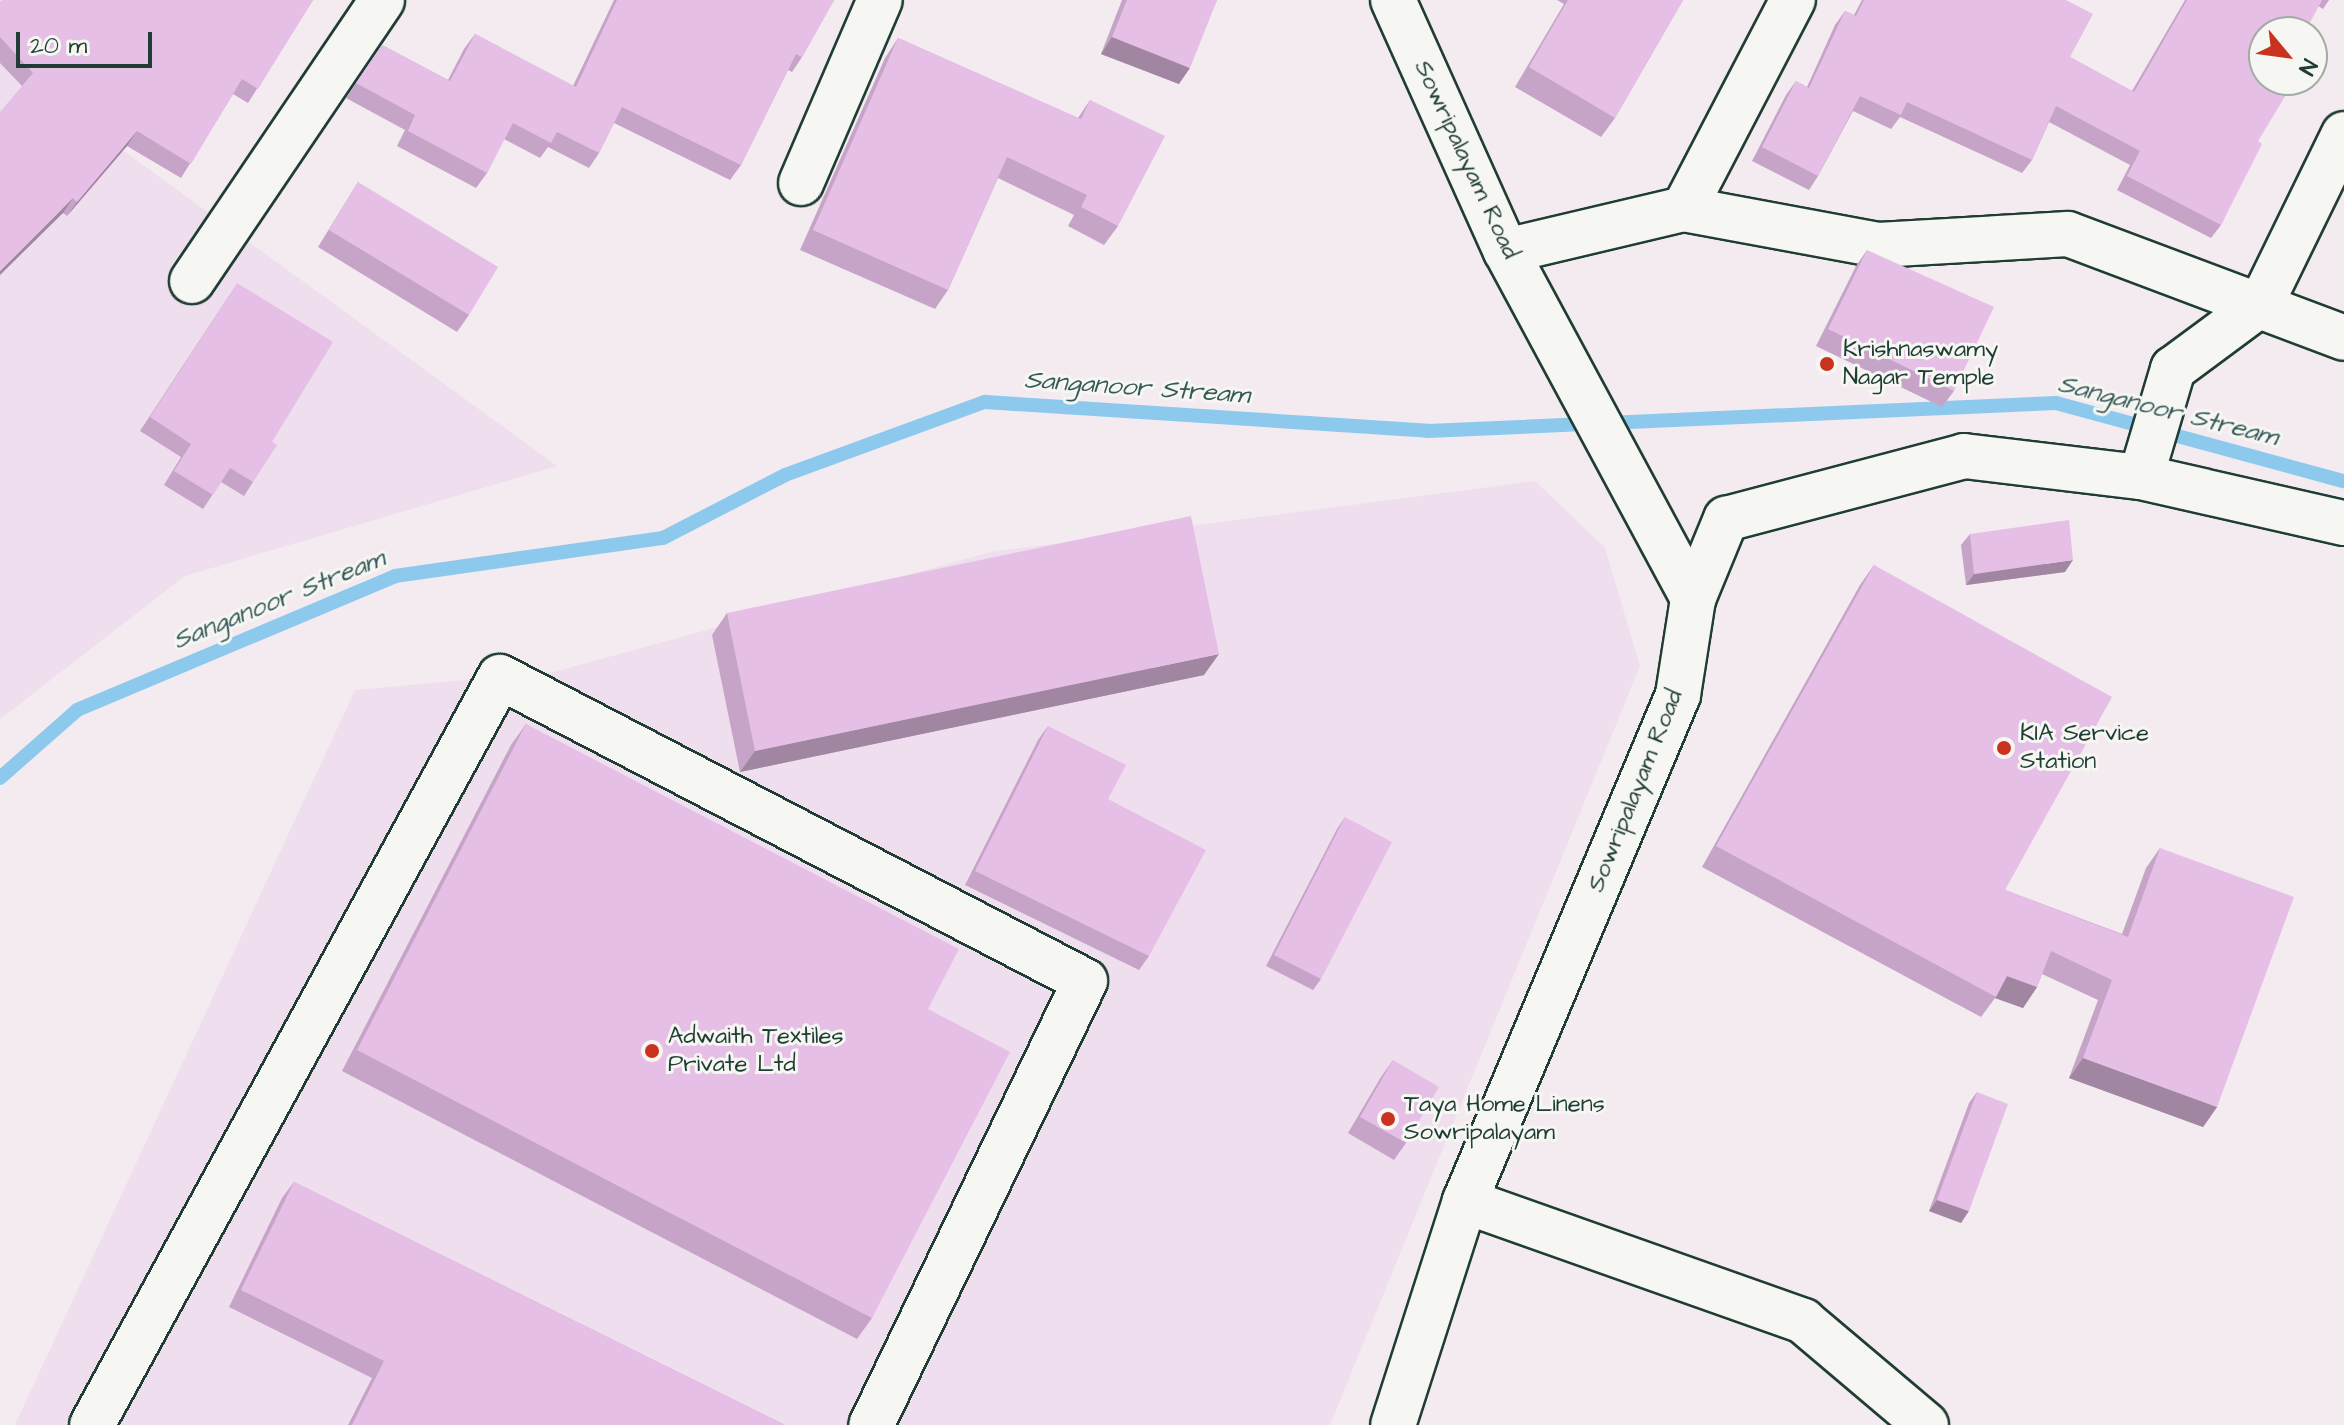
<!DOCTYPE html>
<html>
<head>
<meta charset="utf-8">
<style>
  body { margin:0 }
  #map { position:relative; width:2344px; height:1425px; overflow:hidden; background:#f3ebf0; font-family:"Architects Daughter",sans-serif }
  div>[style] { position:absolute }
  .built>* { inset:0; background:#efdeed }
  .stream>* { height:14px; margin:-7px; padding:0 7px; transform-origin:7px; border-radius:7px; background:#8dc9ed }
  .roads { filter:drop-shadow(2px 0 #1f3d34) drop-shadow(-2px 0 #1f3d34) drop-shadow(0 2px #1f3d34) drop-shadow(0 -2px #1f3d34) }
  .minor>* { height:44px; margin:-22px; padding:0 22px; transform-origin:22px; border-radius:22px; background:#f6f6f2 }
  .tertiary>* { height:44px; margin:-22px; padding:0 22px; transform-origin:22px; border-radius:22px; background:#f6f6f2 }
  .wall>* { inset:0; background:#c6a4c7 }
  .shaded-wall>* { inset:0; background:#a186a2 }
  .building>* { inset:0; background:#e6bfe7 }
  .dots>* { width:22px; height:22px; translate:-50% -50%; box-sizing:border-box; border:4px solid #f6f6f2; border-radius:50% }
  span { translate:-50% -50%; white-space:nowrap; text-align:center; line-height:1.15; -webkit-text-stroke:6px #f6f6f2; paint-order:stroke }
  .street-label { font-size:24px; color:#1f3d34 }
  .poi-label { font-size:24px; color:#1f3d34 }
  .left { translate:0 -50%; text-align:left }
  .water-label { font-size:26px; color:#355959; font-style:italic }
  .north { position:absolute; left:2248px; top:16px; width:80px; height:80px; box-sizing:border-box; background:#f6f6f2; border:2px solid #a0aca6; border-radius:50%; rotate:119deg; font-size:22px; font-weight:700; line-height:32px; text-align:center; color:#1f3d34 }
  .north::after { content:''; display:block; margin:auto; width:28px; height:36px; background:#c8321e; clip-path:polygon(50% 0,100% 100%,50% 72%,0 100%) }
  .scale { position:absolute; left:16px; top:32px; width:136px; height:36px; box-sizing:border-box; border:4px solid #1f3d34; border-top:0; padding-left:10px; font-size:24px; line-height:28px; white-space:nowrap; color:#1f3d34; -webkit-text-stroke:6px #f6f6f2; paint-order:stroke }
</style>
</head>
<body>
<div id="map">
  <div class="built">
    <i style="clip-path:polygon(0 61px,557px 466px,185px 576px,0 719px)"></i>
    <i style="clip-path:polygon(1535px 481px,1605px 548px,1640px 666px,1330px 1425px,15px 1425px,355px 690px,554px 672px,991px 552px)"></i>
  </div>
  <div class="stream">
    <i style="left:0;top:778px;width:103px;rotate:-41.4deg"></i>
    <i style="left:77px;top:710px;width:345px;rotate:-22.8deg"></i>
    <i style="left:395px;top:576px;width:271px;rotate:-8.1deg"></i>
    <i style="left:663px;top:538px;width:137px;rotate:-27.3deg"></i>
    <i style="left:785px;top:475px;width:213px;rotate:-20.1deg"></i>
    <i style="left:985px;top:402px;width:444px;rotate:3.7deg"></i>
    <i style="left:1428px;top:431px;width:629px;rotate:-2.55deg"></i>
    <i style="left:2056px;top:403px;width:298px;rotate:15.2deg"></i>
  </div>
  <div class="roads">
    <div class="minor">
      <i style="left:801px;top:183px;width:199px;rotate:-66.7deg"></i>
      <i style="left:1684px;top:209px;width:197px;rotate:10.5deg"></i>
      <i style="left:1878px;top:245px;width:190px;rotate:-3.3deg"></i>
      <i style="left:2068px;top:234px;width:295px;rotate:20.6deg"></i>
      <i style="left:1506px;top:251px;width:183px;rotate:-13.3deg"></i>
      <i style="left:1684px;top:209px;width:236px;rotate:-62.5deg"></i>
      <i style="left:192px;top:281px;width:339px;rotate:-55.9deg"></i>
      <i style="left:2141px;top:477px;width:113px;rotate:-73.5deg"></i>
      <i style="left:2173px;top:369px;width:109px;rotate:-36.5deg"></i>
      <i style="left:2261px;top:304px;width:189px;rotate:-64deg"></i>
      <i style="left:1693px;top:599px;width:87px;rotate:-67.6deg"></i>
      <i style="left:1726px;top:519px;width:246px;rotate:-14.8deg"></i>
      <i style="left:1964px;top:456px;width:178px;rotate:6.8deg"></i>
      <i style="left:2141px;top:477px;width:208px;rotate:12.8deg"></i>
      <i style="left:1465px;top:1201px;width:359px;rotate:19.5deg"></i>
      <i style="left:1803px;top:1321px;width:161px;rotate:40.2deg"></i>
      <i style="left:92px;top:1425px;width:852px;rotate:-61.39deg"></i>
      <i style="left:500px;top:677px;width:659px;rotate:27.46deg"></i>
      <i style="left:1085px;top:981px;width:493px;rotate:115.7deg"></i>
    </div>
    <div class="tertiary">
      <i style="left:1393px;top:0;width:275px;rotate:65.8deg"></i>
      <i style="left:1506px;top:251px;width:395px;rotate:61.7deg"></i>
      <i style="left:1693px;top:599px;width:97px;rotate:98.9deg"></i>
      <i style="left:1678px;top:695px;width:549px;rotate:112.83deg"></i>
      <i style="left:1465px;top:1201px;width:235px;rotate:107.8deg"></i>
    </div>
  </div>
  <div class="wall">
    <i style="clip-path:polygon(313px 0,248px 103px,233px 94px,181px 178px,127px 146px,67px 216px,63px 213px,22px 86px,0 63px,0 1px)"></i>
    <i style="clip-path:polygon(614px 0,834px 0,802px 57px,792px 72px,788px 70px,741px 165px,730px 180px,614px 123px,599px 153px,589px 168px,548px 147px,540px 158px,504px 139px,487px 173px,476px 188px,397px 146px,405px 130px,346px 98px,382px 45px,448px 80px,464px 49px,475px 34px,573px 86px)"></i>
    <i style="clip-path:polygon(1122px 0,1217px 0,1179px 84px,1101px 54px)"></i>
    <i style="clip-path:polygon(1557px 0,1683px 0,1615px 118px,1601px 137px,1515px 87px,1564px 4px)"></i>
    <i style="clip-path:polygon(1862px 0,2066px 0,2070px 57px,2132px 91px,2185px 0,2329px 0,2323px 9px,2318px 6px,2264px 32px,2258px 141px,2221px 225px,2211px 238px,2117px 190px,2130px 165px,2049px 122px,2032px 160px,2022px 173px,1900px 117px,1891px 129px,1853px 111px,1818px 176px,1809px 190px,1752px 161px,1786px 95px,1796px 81px,1807px 87px,1835px 25px,1845px 11px,1854px 15px)"></i>
    <i style="clip-path:polygon(898px 38px,1078px 118px,1090px 100px,1118px 226px,1104px 245px,1068px 226px,1074px 215px,998px 178px,948px 290px,935px 309px,800px 250px,885px 58px)"></i>
    <i style="clip-path:polygon(358px 182px,469px 315px,457px 332px,318px 247px)"></i>
    <i style="clip-path:polygon(1867px 250px,1954px 391px,1942px 407px,1816px 346px,1856px 266px)"></i>
    <i style="clip-path:polygon(228px 297px,253px 482px,244px 496px,221px 482px,203px 509px,164px 485px,181px 457px,140px 431px)"></i>
    <i style="clip-path:polygon(1970px 534px,2065px 572px,1966px 585px,1961px 545px)"></i>
    <i style="clip-path:polygon(1874px 565px,2005px 890px,2122px 934px,2146px 868px,2160px 848px,2217px 1107px,2203px 1127px,2069px 1078px,2098px 1000px,2042px 974px,2037px 987px,2023px 1008px,1995px 998px,1981px 1017px,1702px 867px,1860px 585px)"></i>
    <i style="clip-path:polygon(727px 613px,1204px 675px,740px 772px,712px 635px)"></i>
    <i style="clip-path:polygon(526px 724px,928px 1009px,872px 1318px,857px 1339px,342px 1071px,511px 745px)"></i>
    <i style="clip-path:polygon(1048px 726px,1108px 799px,1149px 956px,1139px 970px,965px 885px,1038px 740px)"></i>
    <i style="clip-path:polygon(1345px 817px,1321px 979px,1313px 990px,1266px 966px,1337px 829px)"></i>
    <i style="clip-path:polygon(1393px 1060px,1406px 1143px,1394px 1160px,1348px 1133px,1381px 1077px)"></i>
    <i style="clip-path:polygon(1977px 1092px,1961px 1223px,1929px 1211px,1969px 1103px)"></i>
    <i style="clip-path:polygon(294px 1182px,785px 1425px,348px 1425px,372px 1378px,229px 1307px,282px 1198px)"></i>
  </div>
  <div class="shaded-wall">
    <i style="clip-path:polygon(1112px 37px,1190px 68px,1179px 84px,1101px 54px)"></i>
    <i style="clip-path:polygon(137px 131px,127px 146px,67px 216px,77px 202px)"></i>
    <i style="clip-path:polygon(73px 198px,63px 213px,0 275px,0 271px)"></i>
    <i style="clip-path:polygon(2073px 560px,2065px 572px,1966px 585px,1974px 574px)"></i>
    <i style="clip-path:polygon(1219px 654px,1204px 675px,740px 772px,755px 751px)"></i>
    <i style="clip-path:polygon(2007px 976px,2037px 987px,2023px 1008px,1995px 998px)"></i>
    <i style="clip-path:polygon(2083px 1058px,2217px 1107px,2203px 1127px,2069px 1078px)"></i>
    <i style="clip-path:polygon(1937px 1200px,1969px 1211px,1961px 1223px,1929px 1211px)"></i>
  </div>
  <div class="building">
    <i style="clip-path:polygon(2px 0,313px 0,258px 89px,242px 79px,191px 164px,137px 131px,77px 202px,73px 198px,0 271px,0 112px,33px 73px,0 37px,0 1px)"></i>
    <i style="clip-path:polygon(617px 0,834px 0,802px 57px,796px 54px,741px 165px,622px 107px,599px 153px,557px 132px,551px 143px,513px 123px,487px 173px,408px 131px,415px 115px,356px 83px,382px 45px,450px 81px,475px 34px,576px 87px)"></i>
    <i style="clip-path:polygon(1127px 0,1217px 0,1190px 68px,1112px 37px)"></i>
    <i style="clip-path:polygon(1568px 0,1683px 0,1615px 118px,1529px 67px)"></i>
    <i style="clip-path:polygon(1864px 0,2066px 0,2093px 14px,2070px 57px,2134px 92px,2187px 0,2322px 0,2305px 32px,2264px 32px,2264px 80px,2280px 80px,2279px 81px,2290px 88px,2258px 141px,2262px 144px,2221px 225px,2127px 176px,2140px 151px,2056px 106px,2032px 160px,1907px 102px,1901px 115px,1860px 96px,1818px 176px,1762px 147px,1796px 81px,1809px 88px,1845px 11px,1856px 16px)"></i>
    <i style="clip-path:polygon(898px 38px,1081px 119px,1090px 100px,1165px 136px,1118px 226px,1081px 207px,1087px 195px,1007px 157px,948px 290px,813px 230px)"></i>
    <i style="clip-path:polygon(358px 182px,498px 267px,469px 315px,329px 230px)"></i>
    <i style="clip-path:polygon(1867px 250px,1994px 307px,1954px 391px,1828px 329px)"></i>
    <i style="clip-path:polygon(237px 283px,333px 342px,272px 442px,277px 445px,253px 482px,230px 468px,213px 495px,174px 471px,191px 444px,150px 417px)"></i>
    <i style="clip-path:polygon(1191px 516px,1219px 654px,755px 751px,727px 613px)"></i>
    <i style="clip-path:polygon(2069px 520px,2073px 560px,1974px 574px,1970px 534px)"></i>
    <i style="clip-path:polygon(1874px 565px,2112px 697px,2005px 890px,2128px 937px,2160px 848px,2294px 897px,2217px 1107px,2083px 1058px,2112px 980px,2051px 951px,2037px 987px,2007px 976px,1996px 997px,1716px 846px)"></i>
    <i style="clip-path:polygon(526px 724px,959px 949px,928px 1009px,1010px 1052px,872px 1318px,357px 1050px)"></i>
    <i style="clip-path:polygon(1048px 726px,1126px 765px,1108px 799px,1206px 850px,1149px 956px,975px 871px)"></i>
    <i style="clip-path:polygon(1345px 817px,1392px 842px,1321px 979px,1274px 955px)"></i>
    <i style="clip-path:polygon(1393px 1060px,1439px 1087px,1406px 1143px,1360px 1117px)"></i>
    <i style="clip-path:polygon(1977px 1092px,2008px 1104px,1969px 1211px,1937px 1200px)"></i>
    <i style="clip-path:polygon(294px 1182px,785px 1425px,352px 1425px,384px 1361px,241px 1290px)"></i>
  </div>
  <div class="dots">
    <i style="left:1827px;top:364px;background:#c8321e"></i>
    <i style="left:2004px;top:748px;background:#c8321e"></i>
    <i style="left:652px;top:1051px;background:#c8321e"></i>
    <i style="left:1388px;top:1119px;background:#c8321e"></i>
  </div>
  <div class="street-label">
    <span style="left:1466px;top:160px;rotate:65deg">Sowripalayam Road</span>
    <span style="left:1636px;top:791px;rotate:-68deg">Sowripalayam Road</span>
  </div>
  <div class="poi-label">
    <span class="left" style="left:1843px;top:364px">Krishnaswamy<br>Nagar Temple</span>
    <span class="left" style="left:2020px;top:748px">KIA Service<br>Station</span>
    <span class="left" style="left:668px;top:1051px">Adwaith Textiles<br>Private Ltd</span>
    <span class="left" style="left:1404px;top:1119px">Taya Home Linens<br>Sowripalayam</span>
  </div>
  <div class="water-label">
    <span style="left:1137px;top:388px;rotate:4deg">Sanganoor Stream</span>
    <span style="left:2168px;top:411px;rotate:14deg">Sanganoor Stream</span>
    <span style="left:279px;top:600px;rotate:-22deg">Sanganoor Stream</span>
  </div>
  <div class="north">N</div>
  <div class="scale">20 m</div>
</div>
</body>
</html>
